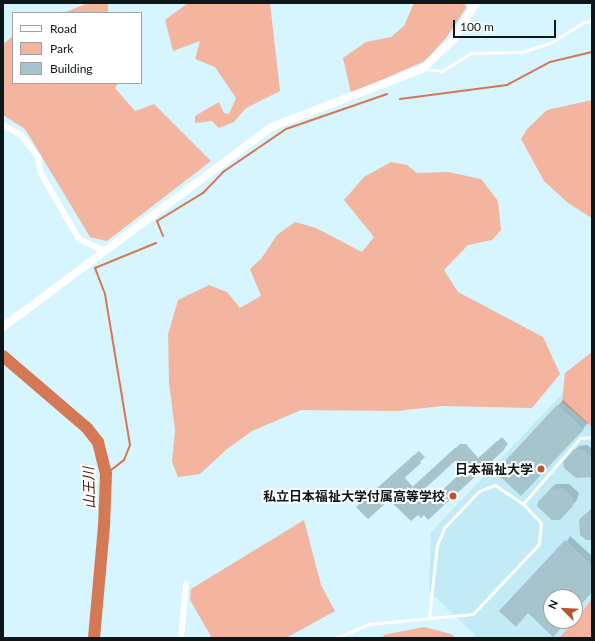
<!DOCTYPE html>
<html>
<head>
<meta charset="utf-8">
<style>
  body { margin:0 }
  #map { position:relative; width:595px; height:641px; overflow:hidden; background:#d6f5fe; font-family:Lato,"Noto Sans JP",sans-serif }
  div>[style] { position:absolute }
  .built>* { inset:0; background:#c2ebf6 }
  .green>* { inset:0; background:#f3b59f }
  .shadow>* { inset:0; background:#0003 }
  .stream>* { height:2px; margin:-1px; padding:0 1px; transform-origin:1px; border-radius:1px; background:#d57856 }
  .river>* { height:12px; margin:-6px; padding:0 6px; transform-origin:6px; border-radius:6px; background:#d57856 }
  .building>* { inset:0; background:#a6c4cc }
  .service>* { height:3px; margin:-1.5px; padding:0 1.5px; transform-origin:1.5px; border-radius:1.5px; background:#fff }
  .minor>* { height:6px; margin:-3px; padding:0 3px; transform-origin:3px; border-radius:3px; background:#fff }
  .tertiary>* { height:8px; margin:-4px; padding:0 4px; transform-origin:4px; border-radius:4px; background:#fff }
  .dots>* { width:11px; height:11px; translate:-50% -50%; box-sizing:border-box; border:2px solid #fff; border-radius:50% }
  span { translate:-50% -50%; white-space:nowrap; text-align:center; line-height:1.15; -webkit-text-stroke:4px #fff; paint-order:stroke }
  .poi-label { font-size:13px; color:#0c171a; font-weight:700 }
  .right { translate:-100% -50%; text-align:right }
  .water-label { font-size:14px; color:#4e1400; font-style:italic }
  .frame { position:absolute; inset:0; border:4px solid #0c171a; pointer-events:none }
  .legend { position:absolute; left:12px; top:12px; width:130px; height:72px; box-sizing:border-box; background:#fff; border:1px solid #9ea2a3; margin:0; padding:5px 7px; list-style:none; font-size:12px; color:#0c171a }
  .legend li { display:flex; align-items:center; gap:8px; height:20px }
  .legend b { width:20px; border:1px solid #9ea2a3 }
  .north { position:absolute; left:543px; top:589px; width:40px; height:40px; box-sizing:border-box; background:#fff; border:1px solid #9ea2a3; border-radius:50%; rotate:294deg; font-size:11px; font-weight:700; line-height:16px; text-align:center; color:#0c171a }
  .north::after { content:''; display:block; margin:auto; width:14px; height:18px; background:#bb542c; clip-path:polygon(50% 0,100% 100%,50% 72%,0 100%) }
  .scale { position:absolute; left:453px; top:20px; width:103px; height:18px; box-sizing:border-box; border:2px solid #0c171a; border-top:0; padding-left:5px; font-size:12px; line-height:14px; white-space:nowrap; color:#0c171a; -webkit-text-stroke:3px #fff; paint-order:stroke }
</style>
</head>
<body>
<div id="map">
  <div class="built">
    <i style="clip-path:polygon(evenodd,568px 388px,592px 406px,592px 638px,475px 638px,474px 634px,429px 591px,431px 532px,568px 388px,551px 597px,575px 597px,575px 621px,551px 621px,551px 597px)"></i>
  </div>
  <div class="green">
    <i style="clip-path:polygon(88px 3px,108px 3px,108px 13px,63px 13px)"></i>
    <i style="clip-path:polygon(188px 3px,270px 3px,280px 91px,246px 108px,234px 122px,219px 128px,212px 121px,195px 123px,195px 116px,219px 102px,224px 113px,229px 114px,236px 98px,215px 67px,195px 59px,200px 41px,173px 51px,165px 20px)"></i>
    <i style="clip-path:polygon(414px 3px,465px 3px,466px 8px,446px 38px,425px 61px,351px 93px,343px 58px,366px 42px,391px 37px,404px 26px)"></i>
    <i style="clip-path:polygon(13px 36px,13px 83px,118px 83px,115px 88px,135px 111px,154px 104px,211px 161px,107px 241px,90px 237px,25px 129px,3px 115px,3px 44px)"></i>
    <i style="clip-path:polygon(592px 100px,592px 218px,568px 203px,544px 181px,521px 139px,527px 129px,547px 110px)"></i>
    <i style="clip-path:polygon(391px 162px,407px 165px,417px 173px,448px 172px,481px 179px,498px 201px,501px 230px,492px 240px,468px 245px,444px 270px,458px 292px,543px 337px,560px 374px,532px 408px,442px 406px,397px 411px,301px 410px,252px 431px,227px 449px,200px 474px,178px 477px,172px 462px,175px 430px,169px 382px,168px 334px,178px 300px,209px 285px,227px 292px,240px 308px,261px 296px,250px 269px,261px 259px,277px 235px,295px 222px,316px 228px,362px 252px,374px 237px,344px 200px,364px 177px)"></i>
    <i style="clip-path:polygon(592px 352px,592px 427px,562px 402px,565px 373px)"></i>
    <i style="clip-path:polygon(304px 520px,321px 585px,335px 611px,286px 638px,212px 638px,190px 600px,191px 589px)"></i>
    <i style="clip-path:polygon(592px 599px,592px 638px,559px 638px,575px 621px)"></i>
    <i style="clip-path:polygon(424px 627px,451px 634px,456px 638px,385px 638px,383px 635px)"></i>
  </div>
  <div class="shadow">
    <i style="clip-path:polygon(563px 400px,588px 423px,526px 490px,497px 472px)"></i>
    <i style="clip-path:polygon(evenodd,502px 437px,508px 444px,504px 449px,424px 514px,389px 498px,362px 502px,419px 451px,425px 457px,404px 477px,413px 487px,460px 444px,466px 444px,479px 459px,502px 437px,455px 460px,465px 470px,434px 498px,425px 488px,455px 460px)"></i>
    <i style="clip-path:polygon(587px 445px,592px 449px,592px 481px,575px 450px,579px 446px)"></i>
    <i style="clip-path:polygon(556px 484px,569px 484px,579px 493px,577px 500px,559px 519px,550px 489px)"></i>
    <i style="clip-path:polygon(592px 508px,592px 538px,580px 520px)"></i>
    <i style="clip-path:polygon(570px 536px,592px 556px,592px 592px,575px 611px,575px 597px,551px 597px,551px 621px,566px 621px,558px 630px,528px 612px)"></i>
  </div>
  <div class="stream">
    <i style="left:400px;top:99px;width:108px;rotate:-7.5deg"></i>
    <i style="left:507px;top:85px;width:49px;rotate:-28.1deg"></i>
    <i style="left:550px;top:62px;width:43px;rotate:-13.4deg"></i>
    <i style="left:163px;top:236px;width:16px;rotate:-112deg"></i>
    <i style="left:157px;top:221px;width:54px;rotate:-31.3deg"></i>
    <i style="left:203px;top:193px;width:29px;rotate:-46deg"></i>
    <i style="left:223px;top:172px;width:76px;rotate:-34.3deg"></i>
    <i style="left:286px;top:129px;width:107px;rotate:-19.1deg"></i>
    <i style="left:106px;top:474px;width:23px;rotate:-38deg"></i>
    <i style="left:124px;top:460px;width:16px;rotate:-68deg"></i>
    <i style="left:130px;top:445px;width:153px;rotate:-99.4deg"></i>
    <i style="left:105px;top:294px;width:28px;rotate:-111deg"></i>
    <i style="left:95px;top:268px;width:66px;rotate:-22.3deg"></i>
  </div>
  <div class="river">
    <i style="left:3px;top:356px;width:111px;rotate:40.6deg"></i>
    <i style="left:87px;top:428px;width:18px;rotate:52deg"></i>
    <i style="left:98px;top:442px;width:33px;rotate:76deg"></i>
    <i style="left:106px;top:474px;width:52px;rotate:92.2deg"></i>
    <i style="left:104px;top:526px;width:112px;rotate:95.1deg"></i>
  </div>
  <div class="building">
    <i style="clip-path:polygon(557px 405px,584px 429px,521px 496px,495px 472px)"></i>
    <i style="clip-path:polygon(evenodd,497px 441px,505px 449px,428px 520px,424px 515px,421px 518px,418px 515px,411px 521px,389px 500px,368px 519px,356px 507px,414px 455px,421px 463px,400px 482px,408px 491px,455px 448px,461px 448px,474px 462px,497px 441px,455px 461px,463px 471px,429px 502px,420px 493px,455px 461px)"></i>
    <i style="clip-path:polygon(574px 449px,583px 449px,592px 457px,592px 477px,576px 478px,564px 468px,563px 462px)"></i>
    <i style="clip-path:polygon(563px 488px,574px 498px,573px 506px,560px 520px,552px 520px,537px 506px,538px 502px,550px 489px)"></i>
    <i style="clip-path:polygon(592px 513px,592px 540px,586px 540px,580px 535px,579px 520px,585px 514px)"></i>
    <i style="clip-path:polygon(565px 540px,592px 565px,592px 592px,575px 610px,575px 597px,551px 597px,551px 621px,568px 621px,553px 637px,528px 613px,516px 627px,499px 611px)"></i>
  </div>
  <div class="service">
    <i style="left:424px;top:69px;width:18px;rotate:6deg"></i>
    <i style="left:442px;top:71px;width:34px;rotate:-32deg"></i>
    <i style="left:471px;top:53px;width:51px;rotate:-1.1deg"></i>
    <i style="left:522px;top:52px;width:32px;rotate:-18deg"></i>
    <i style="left:552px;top:42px;width:38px;rotate:-32deg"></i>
    <i style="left:584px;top:22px;width:8px;rotate:-7deg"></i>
    <i style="left:523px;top:504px;width:87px;rotate:-49.2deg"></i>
    <i style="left:580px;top:438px;width:12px;rotate:-5deg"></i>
    <i style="left:336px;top:638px;width:36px;rotate:-23deg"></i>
    <i style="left:369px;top:624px;width:104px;rotate:-5.5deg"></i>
    <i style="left:473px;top:614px;width:96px;rotate:-46.7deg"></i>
    <i style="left:539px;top:544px;width:21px;rotate:-85deg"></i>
    <i style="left:541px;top:523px;width:26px;rotate:-133deg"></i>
    <i style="left:523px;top:504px;width:34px;rotate:-146deg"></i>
    <i style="left:495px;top:485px;width:17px;rotate:159deg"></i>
    <i style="left:479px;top:491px;width:51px;rotate:133.4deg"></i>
    <i style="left:444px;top:528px;width:18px;rotate:112deg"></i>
    <i style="left:437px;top:545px;width:72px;rotate:96.3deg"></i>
  </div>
  <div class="minor">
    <i style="left:3px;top:125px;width:21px;rotate:29deg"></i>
    <i style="left:21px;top:135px;width:28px;rotate:52deg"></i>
    <i style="left:38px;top:157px;width:15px;rotate:82deg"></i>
    <i style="left:40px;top:172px;width:78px;rotate:59.8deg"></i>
    <i style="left:79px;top:239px;width:29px;rotate:25deg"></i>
    <i style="left:181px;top:638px;width:54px;rotate:-84.7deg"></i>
  </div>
  <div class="tertiary">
    <i style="left:3px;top:327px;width:334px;rotate:-36.7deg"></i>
    <i style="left:271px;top:127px;width:162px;rotate:-21deg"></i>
    <i style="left:422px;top:69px;width:42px;rotate:-43.1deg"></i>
    <i style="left:453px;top:40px;width:44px;rotate:-58.1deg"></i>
  </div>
  <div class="dots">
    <i style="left:541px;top:469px;background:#bb542c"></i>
    <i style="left:453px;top:496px;background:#bb542c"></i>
  </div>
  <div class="poi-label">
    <span class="right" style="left:533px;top:469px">日本福祉大学</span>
    <span class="right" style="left:445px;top:496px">私立日本福祉大学付属高等学校</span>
  </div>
  <div class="water-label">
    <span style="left:89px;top:488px;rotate:-92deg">山王川</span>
  </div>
  <div class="frame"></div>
  <ul class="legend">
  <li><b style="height:5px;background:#fff"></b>Road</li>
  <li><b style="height:11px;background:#f3b59f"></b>Park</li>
  <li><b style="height:11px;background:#a6c4cc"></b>Building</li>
  </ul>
  <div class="north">N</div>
  <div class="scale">100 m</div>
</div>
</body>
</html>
